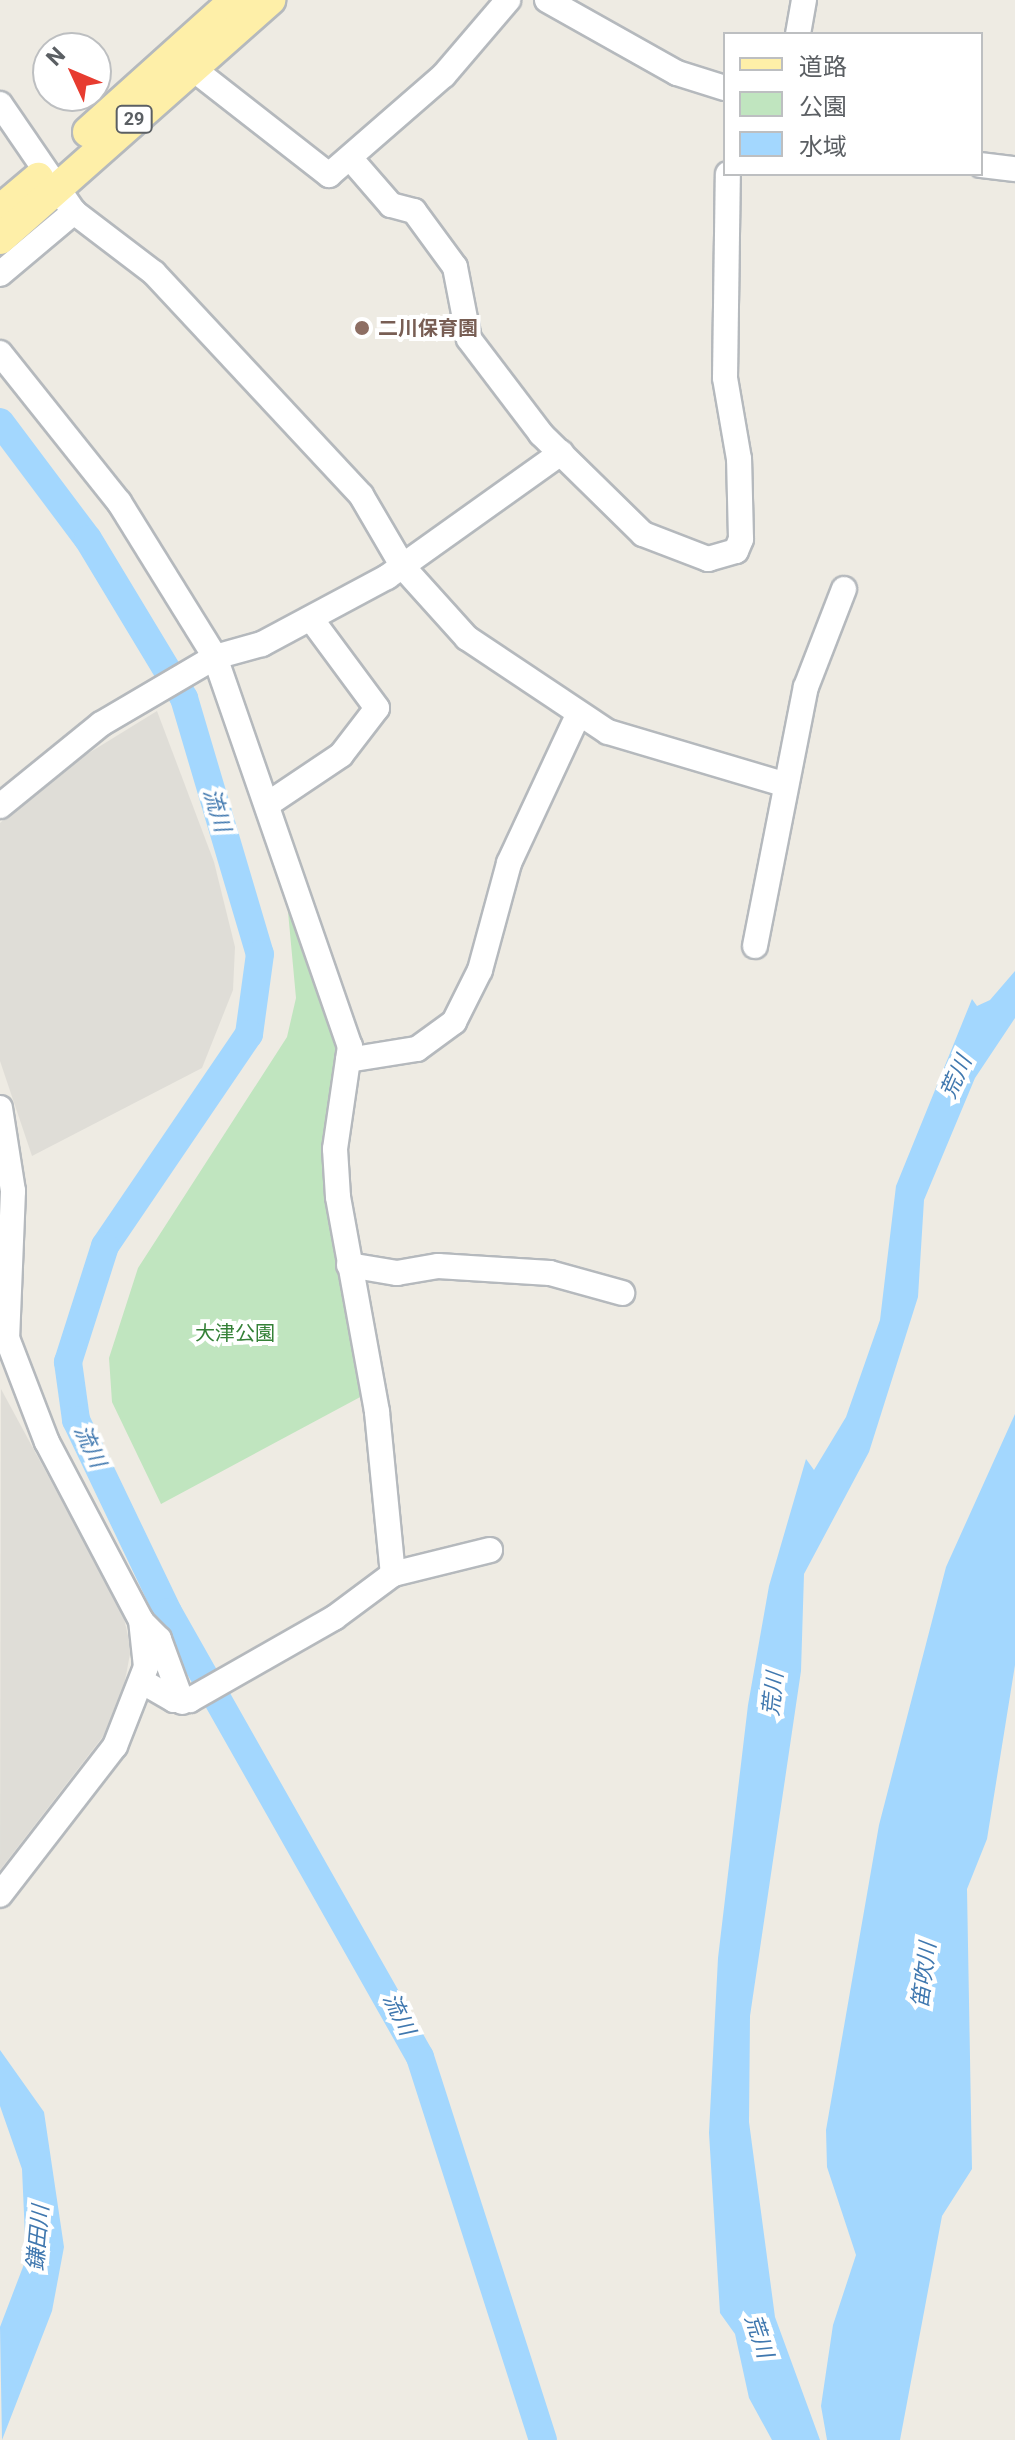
<!DOCTYPE html>
<html>
<head>
<meta charset="utf-8">
<style>
  body { margin:0 }
  #map { position:relative; width:1015px; height:2440px; overflow:hidden; background:#eeebe3; font-family:Roboto,"Noto Sans JP",sans-serif }
  div>[style] { position:absolute }
  .industrial>* { inset:0; background:#dfddd7 }
  .green>* { inset:0; background:#c0e5bf }
  .water>* { inset:0; background:#a3d7fe }
  .river>* { height:28px; margin:-14px; padding:0 14px; transform-origin:14px; border-radius:14px; background:#a3d7fe }
  .roads { filter:drop-shadow(2px 0 #b5b9bd) drop-shadow(-2px 0 #b5b9bd) drop-shadow(0 2px #b5b9bd) drop-shadow(0 -2px #b5b9bd) }
  .minor>* { height:24px; margin:-12px; padding:0 12px; transform-origin:12px; border-radius:12px; background:#fff }
  .major>* { height:30px; margin:-15px; padding:0 15px; transform-origin:15px; border-radius:15px; background:#feefa8 }
  .dots>* { width:22px; height:22px; translate:-50% -50%; box-sizing:border-box; border:4px solid #fff; border-radius:50% }
  span { translate:-50% -50%; white-space:nowrap; text-align:center; line-height:1.15; -webkit-text-stroke:8px #fff; paint-order:stroke }
  .shield-label span { padding:2px 6px; background:#fff; border:2px solid; border-radius:6px; -webkit-text-stroke-width:0 }
  .shield-label { font-size:18px; color:#5b5f63; font-weight:700 }
  .education-label { font-size:20px; color:#785e54; font-weight:700 }
  .left { translate:0 -50%; text-align:left }
  .park-label { font-size:20px; color:#358137 }
  .water-label { font-size:22px; color:#4078af; font-style:italic }
  .legend { position:absolute; left:723px; top:32px; width:260px; height:144px; box-sizing:border-box; background:#fff; border:2px solid #bdbfc1; margin:0; padding:10px 14px; list-style:none; font-size:24px; color:#5b5f63 }
  .legend li { display:flex; align-items:center; gap:16px; height:40px }
  .legend b { width:40px; border:2px solid #bdbfc1 }
  .north { position:absolute; left:32px; top:32px; width:80px; height:80px; box-sizing:border-box; background:#fff; border:2px solid #bdbfc1; border-radius:50%; rotate:314deg; font-size:22px; font-weight:700; line-height:32px; text-align:center; color:#5b5f63 }
  .north::after { content:''; display:block; margin:auto; width:28px; height:36px; background:#e73c30; clip-path:polygon(50% 0,100% 100%,50% 72%,0 100%) }
</style>
</head>
<body>
<div id="map">
  <div class="industrial">
    <i style="clip-path:polygon(157px 711px,214px 862px,235px 947px,233px 990px,202px 1068px,32px 1156px,0 1061px,0 823px,58px 772px)"></i>
    <i style="clip-path:polygon(1px 1389px,123px 1614px,131px 1649px,118px 1717px,0 1870px)"></i>
  </div>
  <div class="green">
    <i style="clip-path:polygon(286px 890px,334px 1022px,364px 1395px,161px 1504px,112px 1402px,109px 1358px,138px 1268px,287px 1037px,296px 998px)"></i>
  </div>
  <div class="water">
    <i style="clip-path:polygon(1015px 971px,1015px 1018px,975px 1078px,924px 1200px,918px 1297px,869px 1452px,804px 1574px,801px 1671px,750px 2016px,749px 2122px,775px 2317px,820px 2440px,772px 2440px,749px 2398px,735px 2334px,720px 2313px,709px 2133px,718px 1958px,748px 1705px,769px 1586px,806px 1459px,814px 1470px,846px 1417px,880px 1320px,896px 1186px,972px 999px,977px 1006px,990px 1000px)"></i>
    <i style="clip-path:polygon(1015px 1414px,1015px 1665px,987px 1839px,967px 1889px,972px 2169px,942px 2216px,900px 2440px,827px 2440px,821px 2406px,833px 2325px,856px 2255px,827px 2167px,826px 2130px,879px 1825px,946px 1567px)"></i>
    <i style="clip-path:polygon(0 2050px,44px 2112px,64px 2247px,52px 2311px,2px 2440px,0 2327px,26px 2259px,22px 2169px,0 2106px)"></i>
  </div>
  <div class="river">
    <i style="left:0;top:422px;width:146px;rotate:53.1deg"></i>
    <i style="left:88px;top:539px;width:186px;rotate:58.9deg"></i>
    <i style="left:184px;top:698px;width:267px;rotate:73.5deg"></i>
    <i style="left:260px;top:954px;width:81px;rotate:97.8deg"></i>
    <i style="left:249px;top:1034px;width:256px;rotate:124.2deg"></i>
    <i style="left:105px;top:1246px;width:122px;rotate:107.7deg"></i>
    <i style="left:68px;top:1362px;width:59px;rotate:82.1deg"></i>
    <i style="left:76px;top:1420px;width:213px;rotate:64.4deg"></i>
    <i style="left:168px;top:1612px;width:511px;rotate:60.48deg"></i>
    <i style="left:420px;top:2057px;width:402px;rotate:72.2deg"></i>
  </div>
  <div class="roads">
    <div class="minor">
      <i style="left:547px;top:0;width:149px;rotate:29.3deg"></i>
      <i style="left:677px;top:73px;width:50px;rotate:17.4deg"></i>
      <i style="left:798px;top:34px;width:35px;rotate:-80deg"></i>
      <i style="left:192px;top:68px;width:174px;rotate:38deg"></i>
      <i style="left:329px;top:175px;width:152px;rotate:-41deg"></i>
      <i style="left:444px;top:75px;width:99px;rotate:-49.5deg"></i>
      <i style="left:0;top:104px;width:131px;rotate:55.6deg"></i>
      <i style="left:74px;top:212px;width:101px;rotate:37.3deg"></i>
      <i style="left:154px;top:273px;width:304px;rotate:47deg"></i>
      <i style="left:361px;top:495px;width:83px;rotate:59.7deg"></i>
      <i style="left:403px;top:567px;width:96px;rotate:48deg"></i>
      <i style="left:467px;top:638px;width:169px;rotate:33.7deg"></i>
      <i style="left:608px;top:732px;width:184px;rotate:16.5deg"></i>
      <i style="left:351px;top:159px;width:61px;rotate:49deg"></i>
      <i style="left:391px;top:205px;width:24px;rotate:15deg"></i>
      <i style="left:414px;top:211px;width:69px;rotate:53.8deg"></i>
      <i style="left:455px;top:267px;width:73px;rotate:79deg"></i>
      <i style="left:469px;top:339px;width:119px;rotate:52.8deg"></i>
      <i style="left:541px;top:434px;width:143px;rotate:44.4deg"></i>
      <i style="left:643px;top:534px;width:70px;rotate:21deg"></i>
      <i style="left:708px;top:559px;width:29px;rotate:-16deg"></i>
      <i style="left:736px;top:551px;width:13px;rotate:-67deg"></i>
      <i style="left:741px;top:539px;width:80px;rotate:-91.4deg"></i>
      <i style="left:739px;top:459px;width:82px;rotate:-99.8deg"></i>
      <i style="left:725px;top:378px;width:204px;rotate:-89.2deg"></i>
      <i style="left:981px;top:165px;width:34px;rotate:7deg"></i>
      <i style="left:0;top:274px;width:97px;rotate:-40deg"></i>
      <i style="left:0;top:353px;width:191px;rotate:51.4deg"></i>
      <i style="left:119px;top:502px;width:182px;rotate:58.2deg"></i>
      <i style="left:215px;top:657px;width:412px;rotate:70.9deg"></i>
      <i style="left:350px;top:1046px;width:104px;rotate:98.3deg"></i>
      <i style="left:335px;top:1149px;width:48px;rotate:86.4deg"></i>
      <i style="left:338px;top:1197px;width:219px;rotate:79.7deg"></i>
      <i style="left:377px;top:1412px;width:163px;rotate:84.4deg"></i>
      <i style="left:268px;top:804px;width:88px;rotate:-33.9deg"></i>
      <i style="left:341px;top:755px;width:59px;rotate:-52.5deg"></i>
      <i style="left:377px;top:708px;width:109px;rotate:-126.5deg"></i>
      <i style="left:0;top:806px;width:130px;rotate:-39.1deg"></i>
      <i style="left:101px;top:724px;width:132px;rotate:-30.4deg"></i>
      <i style="left:215px;top:657px;width:49px;rotate:-15.5deg"></i>
      <i style="left:262px;top:644px;width:142px;rotate:-28.2deg"></i>
      <i style="left:387px;top:577px;width:214px;rotate:-35.5deg"></i>
      <i style="left:755px;top:946px;width:264px;rotate:-78.9deg"></i>
      <i style="left:806px;top:687px;width:105px;rotate:-68.8deg"></i>
      <i style="left:348px;top:1060px;width:70px;rotate:-9.1deg"></i>
      <i style="left:417px;top:1049px;width:46px;rotate:-36.1deg"></i>
      <i style="left:454px;top:1022px;width:58px;rotate:-63.4deg"></i>
      <i style="left:480px;top:970px;width:111px;rotate:-74.8deg"></i>
      <i style="left:509px;top:863px;width:161px;rotate:-65deg"></i>
      <i style="left:0;top:1108px;width:84px;rotate:81.1deg"></i>
      <i style="left:13px;top:1191px;width:147px;rotate:92.3deg"></i>
      <i style="left:7px;top:1338px;width:111px;rotate:69deg"></i>
      <i style="left:47px;top:1442px;width:201px;rotate:62.2deg"></i>
      <i style="left:141px;top:1620px;width:47px;rotate:83.9deg"></i>
      <i style="left:146px;top:1667px;width:85px;rotate:111.4deg"></i>
      <i style="left:115px;top:1746px;width:188px;rotate:127.7deg"></i>
      <i style="left:349px;top:1265px;width:49px;rotate:9.5deg"></i>
      <i style="left:397px;top:1273px;width:42px;rotate:-9.7deg"></i>
      <i style="left:438px;top:1266px;width:112px;rotate:3.6deg"></i>
      <i style="left:550px;top:1273px;width:75px;rotate:15.5deg"></i>
      <i style="left:142px;top:1622px;width:24px;rotate:45deg"></i>
      <i style="left:159px;top:1639px;width:67px;rotate:69.9deg"></i>
      <i style="left:143px;top:1682px;width:36px;rotate:30deg"></i>
      <i style="left:174px;top:1700px;width:16px"></i>
      <i style="left:190px;top:1700px;width:166px;rotate:-29.7deg"></i>
      <i style="left:334px;top:1618px;width:74px;rotate:-36.7deg"></i>
      <i style="left:393px;top:1574px;width:100px;rotate:-13.9deg"></i>
    </div>
    <div class="major">
      <i style="left:88px;top:132px;width:198px;rotate:-41.9deg"></i>
      <i style="left:0;top:210px;width:50px;rotate:-40.1deg"></i>
      <i style="left:0;top:239px;width:361px;rotate:-41.5deg"></i>
    </div>
  </div>
  <div class="dots">
    <i style="left:362px;top:328px;background:#8d6e63"></i>
  </div>
  <div class="shield-label">
    <span style="left:134px;top:119px">29</span>
  </div>
  <div class="education-label">
    <span class="left" style="left:378px;top:328px">二川保育園</span>
  </div>
  <div class="park-label">
    <span style="left:235px;top:1333px">大津公園</span>
  </div>
  <div class="water-label">
    <span style="left:217px;top:810px;rotate:73deg">流川</span>
    <span style="left:956px;top:1077px;rotate:-66deg">荒川</span>
    <span style="left:90px;top:1446px;rotate:65deg">流川</span>
    <span style="left:773px;top:1694px;rotate:-84deg">荒川</span>
    <span style="left:924px;top:1975px;rotate:-83deg">笛吹川</span>
    <span style="left:399px;top:2014px;rotate:64deg">流川</span>
    <span style="left:38px;top:2238px;rotate:-85deg">鎌田川</span>
    <span style="left:759px;top:2336px;rotate:71deg">荒川</span>
  </div>
  <ul class="legend">
  <li><b style="height:10px;background:#feefa8"></b>道路</li>
  <li><b style="height:22px;background:#c0e5bf"></b>公園</li>
  <li><b style="height:22px;background:#a3d7fe"></b>水域</li>
  </ul>
  <div class="north">N</div>
</div>
</body>
</html>
